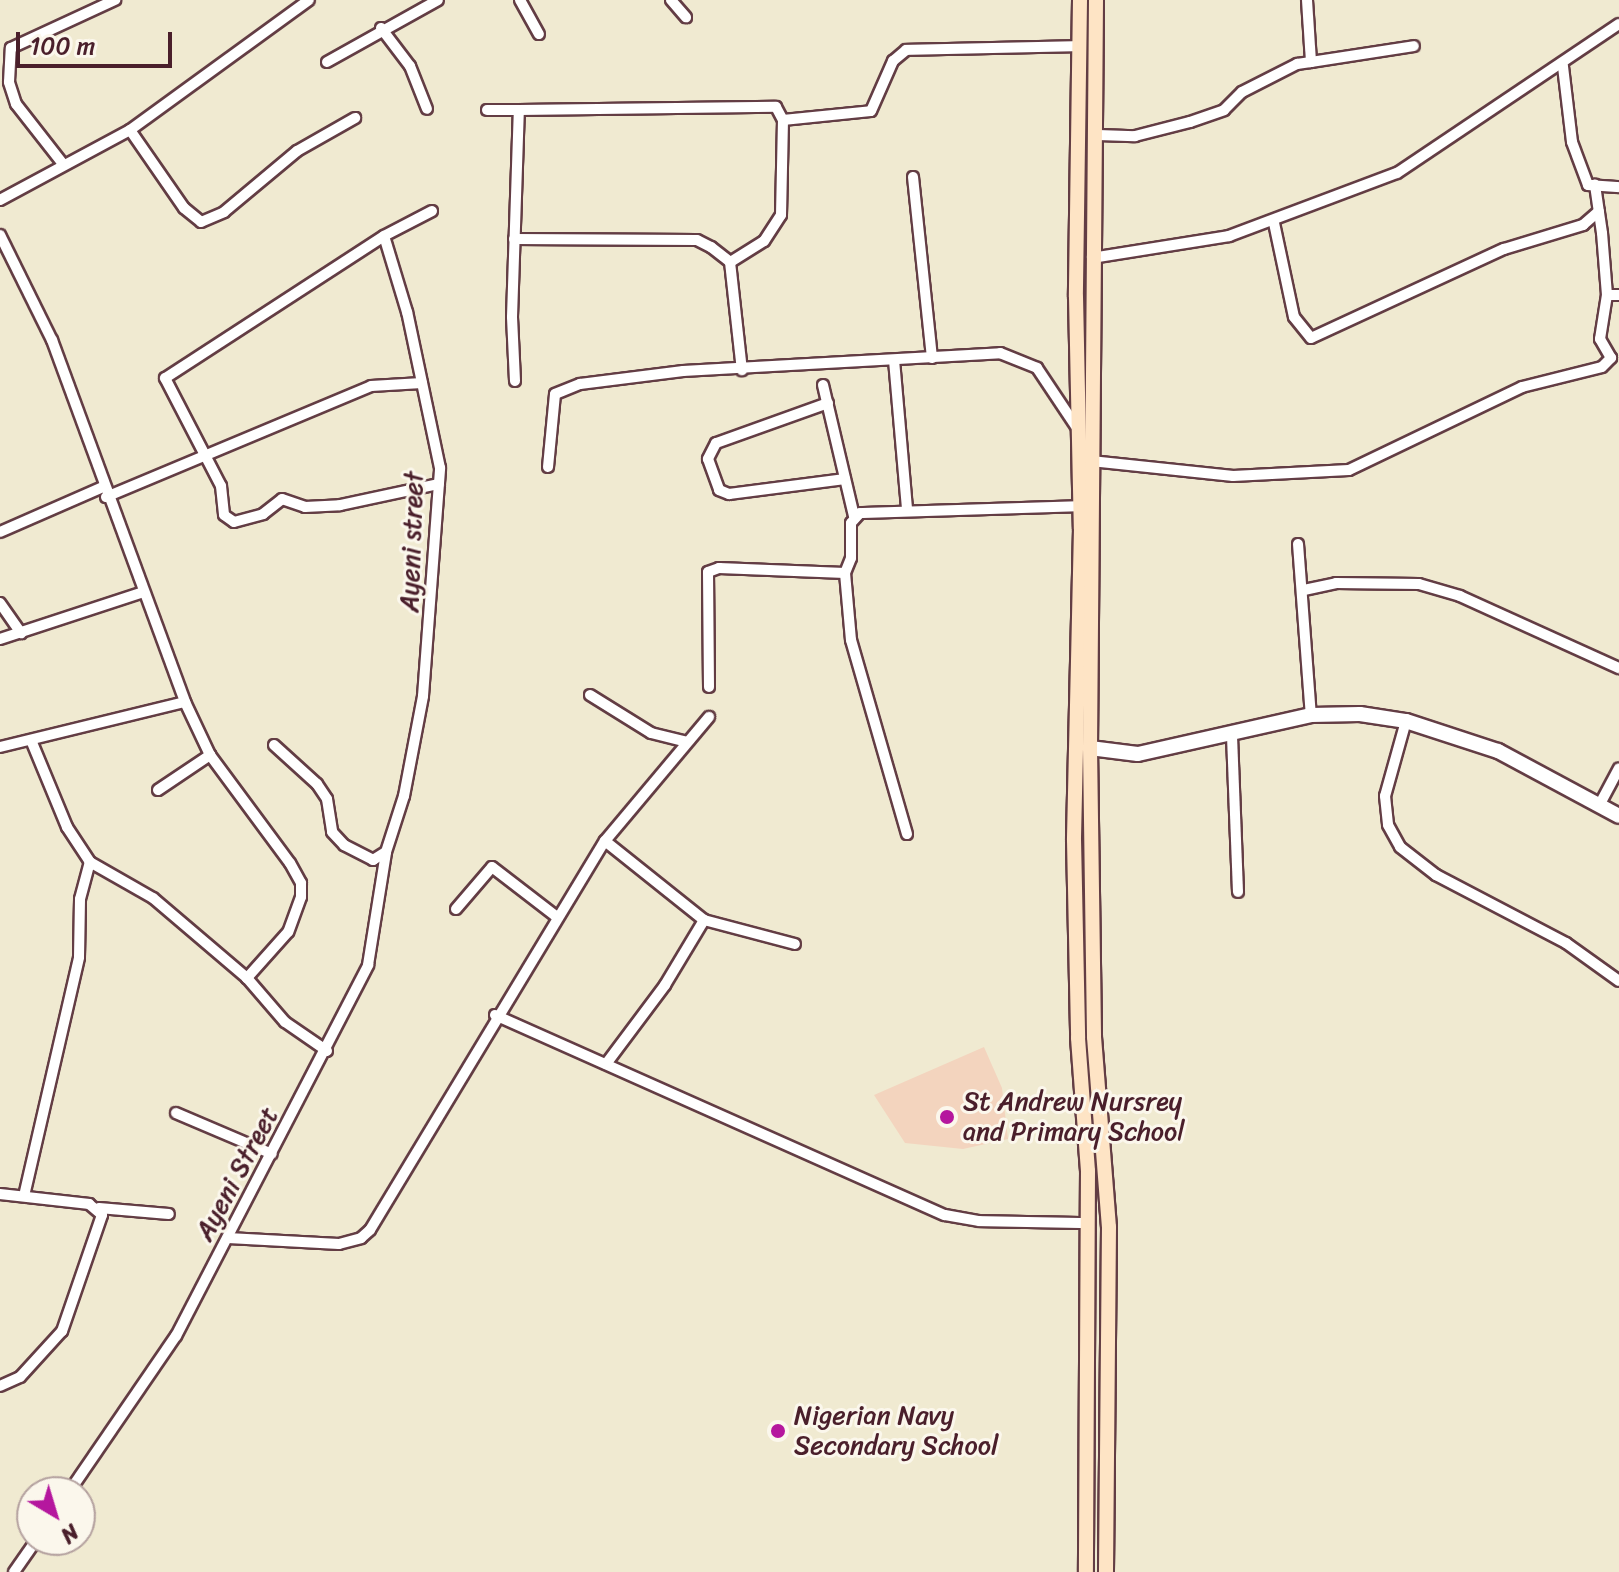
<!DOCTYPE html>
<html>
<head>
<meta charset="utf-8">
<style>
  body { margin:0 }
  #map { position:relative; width:1619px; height:1572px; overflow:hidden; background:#f0ead1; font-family:Sriracha,sans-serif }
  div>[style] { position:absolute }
  .built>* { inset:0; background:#f3d4be }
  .roads { filter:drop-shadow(2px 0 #633d44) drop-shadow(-2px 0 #633d44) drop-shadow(0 2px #633d44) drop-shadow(0 -2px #633d44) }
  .minor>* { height:10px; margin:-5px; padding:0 5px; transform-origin:5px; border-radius:5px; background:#fff }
  .tertiary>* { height:14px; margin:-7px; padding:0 7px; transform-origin:7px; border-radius:7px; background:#fff }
  .secondary>* { height:14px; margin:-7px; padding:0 7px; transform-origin:7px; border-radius:7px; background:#fee4c5 }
  .dots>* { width:22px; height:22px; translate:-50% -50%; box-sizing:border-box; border:4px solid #fbf7ec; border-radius:50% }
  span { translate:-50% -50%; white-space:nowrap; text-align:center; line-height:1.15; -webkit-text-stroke:6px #fbf7ec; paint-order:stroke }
  .street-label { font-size:26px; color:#4a1f2b }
  .poi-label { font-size:26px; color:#4a1f2b }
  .left { translate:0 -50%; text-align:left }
  .north { position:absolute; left:16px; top:1476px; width:80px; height:80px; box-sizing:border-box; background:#fbf7ec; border:2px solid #b4a19f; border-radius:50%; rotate:142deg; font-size:22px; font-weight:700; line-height:32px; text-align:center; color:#4a1f2b }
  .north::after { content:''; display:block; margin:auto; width:28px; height:36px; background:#b5179e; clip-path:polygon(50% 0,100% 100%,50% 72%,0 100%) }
  .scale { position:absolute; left:16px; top:32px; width:156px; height:36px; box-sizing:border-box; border:4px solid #4a1f2b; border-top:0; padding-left:10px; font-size:24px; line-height:28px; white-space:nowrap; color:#4a1f2b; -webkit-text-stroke:6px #fbf7ec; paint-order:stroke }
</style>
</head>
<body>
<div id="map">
  <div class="built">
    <i style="clip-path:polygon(984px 1047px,1002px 1088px,1008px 1139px,963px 1149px,905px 1143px,874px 1095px)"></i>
  </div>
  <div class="roads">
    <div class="minor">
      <i style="left:520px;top:0;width:39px;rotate:61deg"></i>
      <i style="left:671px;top:0;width:23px;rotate:49deg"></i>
      <i style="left:381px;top:28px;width:48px;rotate:52.7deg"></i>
      <i style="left:410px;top:66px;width:46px;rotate:68.4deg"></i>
      <i style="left:327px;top:62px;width:127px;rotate:-29.2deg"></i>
      <i style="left:1311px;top:62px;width:104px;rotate:-8.8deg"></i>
      <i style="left:487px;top:110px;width:32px"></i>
      <i style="left:783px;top:120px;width:88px;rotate:-5.8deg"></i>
      <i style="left:871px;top:111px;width:55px;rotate:-66.3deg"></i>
      <i style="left:893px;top:61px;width:17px;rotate:-40deg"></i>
      <i style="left:906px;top:50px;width:173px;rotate:-1.3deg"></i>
      <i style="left:130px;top:130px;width:95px;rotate:55.3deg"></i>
      <i style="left:184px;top:208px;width:22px;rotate:39deg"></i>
      <i style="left:201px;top:222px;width:25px;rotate:-23deg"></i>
      <i style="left:224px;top:212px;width:95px;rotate:-39.9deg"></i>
      <i style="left:297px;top:151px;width:67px;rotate:-29.6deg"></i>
      <i style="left:1098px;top:135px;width:37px;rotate:2deg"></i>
      <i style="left:1135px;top:136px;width:57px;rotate:-14.3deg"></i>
      <i style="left:1190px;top:122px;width:36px;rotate:-19deg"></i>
      <i style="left:1224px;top:110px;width:25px;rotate:-45deg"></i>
      <i style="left:1242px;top:92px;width:62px;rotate:-27deg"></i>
      <i style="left:1297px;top:64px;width:14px;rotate:-8deg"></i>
      <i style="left:1311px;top:62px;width:62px;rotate:-93.7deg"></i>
      <i style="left:63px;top:164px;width:76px;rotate:-128.1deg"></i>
      <i style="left:16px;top:104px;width:23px;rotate:-108deg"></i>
      <i style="left:9px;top:82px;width:34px;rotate:-87deg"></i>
      <i style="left:11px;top:48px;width:115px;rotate:-24.8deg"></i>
      <i style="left:913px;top:177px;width:182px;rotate:84deg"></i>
      <i style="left:1589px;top:185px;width:30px;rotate:4deg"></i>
      <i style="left:0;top:200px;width:148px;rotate:-28.3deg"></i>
      <i style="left:130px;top:130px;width:221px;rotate:-36deg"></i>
      <i style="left:432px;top:211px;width:54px;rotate:152.5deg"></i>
      <i style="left:384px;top:236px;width:261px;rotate:147deg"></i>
      <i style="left:165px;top:378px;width:122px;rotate:62.6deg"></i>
      <i style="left:221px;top:486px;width:29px;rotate:84deg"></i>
      <i style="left:224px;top:515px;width:12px;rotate:35deg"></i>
      <i style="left:234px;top:522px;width:30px;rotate:-15deg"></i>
      <i style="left:263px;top:514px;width:24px;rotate:-38deg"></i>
      <i style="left:282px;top:499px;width:24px;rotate:19deg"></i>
      <i style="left:305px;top:507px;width:35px;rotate:-3deg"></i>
      <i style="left:340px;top:505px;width:101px;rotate:-12deg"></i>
      <i style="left:1274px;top:223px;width:96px;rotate:78deg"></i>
      <i style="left:1294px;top:317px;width:27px;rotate:51deg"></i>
      <i style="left:1311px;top:338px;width:213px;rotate:-24.8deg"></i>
      <i style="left:1504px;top:249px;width:83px;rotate:-16.9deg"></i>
      <i style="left:1583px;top:225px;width:21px;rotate:-41deg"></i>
      <i style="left:0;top:235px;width:117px;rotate:63.7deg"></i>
      <i style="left:52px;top:340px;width:386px;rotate:69.8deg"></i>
      <i style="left:185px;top:702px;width:59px;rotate:64.7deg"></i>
      <i style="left:210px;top:755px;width:134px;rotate:53.5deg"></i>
      <i style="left:290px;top:863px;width:23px;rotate:61deg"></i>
      <i style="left:301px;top:883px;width:14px;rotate:90deg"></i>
      <i style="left:301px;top:897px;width:37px;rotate:110deg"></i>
      <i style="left:288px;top:932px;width:62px;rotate:131.7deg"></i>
      <i style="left:247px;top:978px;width:123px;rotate:-139.6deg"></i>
      <i style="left:153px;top:898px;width:73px;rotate:-150.3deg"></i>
      <i style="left:514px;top:239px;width:183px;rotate:0.3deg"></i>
      <i style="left:697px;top:240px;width:16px;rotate:27deg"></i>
      <i style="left:711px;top:247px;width:24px;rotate:38deg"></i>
      <i style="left:730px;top:262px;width:109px;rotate:83.7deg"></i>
      <i style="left:1092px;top:258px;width:139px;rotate:-9.1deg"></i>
      <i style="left:1229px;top:236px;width:179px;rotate:-20.6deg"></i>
      <i style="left:1397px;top:173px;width:267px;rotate:-33.9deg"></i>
      <i style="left:1607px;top:295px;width:12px"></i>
      <i style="left:894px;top:360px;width:150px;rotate:85deg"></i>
      <i style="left:515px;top:381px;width:64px;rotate:-92.7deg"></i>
      <i style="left:512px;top:317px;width:207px;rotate:-88.1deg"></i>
      <i style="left:519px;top:110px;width:257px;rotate:-0.7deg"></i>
      <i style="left:776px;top:107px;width:15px;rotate:62deg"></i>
      <i style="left:783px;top:120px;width:95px;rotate:91.2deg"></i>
      <i style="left:781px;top:215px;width:31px;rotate:123deg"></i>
      <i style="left:764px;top:241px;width:40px;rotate:148deg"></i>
      <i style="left:823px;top:385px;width:135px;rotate:76.7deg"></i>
      <i style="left:828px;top:403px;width:119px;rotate:160.3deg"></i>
      <i style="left:716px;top:443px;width:18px;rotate:117deg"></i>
      <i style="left:708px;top:459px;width:33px;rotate:70deg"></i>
      <i style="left:719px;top:490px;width:11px;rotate:22deg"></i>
      <i style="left:729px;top:494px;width:117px;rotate:-7.4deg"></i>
      <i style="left:1091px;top:461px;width:143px;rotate:6deg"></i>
      <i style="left:1233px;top:476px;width:116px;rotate:-3deg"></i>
      <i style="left:1349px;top:470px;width:192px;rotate:-25.6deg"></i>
      <i style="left:1522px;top:387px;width:82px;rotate:-14deg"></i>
      <i style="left:1602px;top:367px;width:13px;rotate:-45deg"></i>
      <i style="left:1611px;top:358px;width:22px;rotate:-120deg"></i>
      <i style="left:1600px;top:339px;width:45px;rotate:-81deg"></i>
      <i style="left:1607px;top:295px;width:62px;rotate:-94.6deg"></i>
      <i style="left:1602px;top:233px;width:49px;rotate:-98.3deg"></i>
      <i style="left:1595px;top:185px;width:7px;rotate:180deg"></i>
      <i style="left:1588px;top:185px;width:46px;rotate:-110.4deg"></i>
      <i style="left:1572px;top:142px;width:77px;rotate:-96.8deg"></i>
      <i style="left:548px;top:467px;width:73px;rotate:-84.5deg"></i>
      <i style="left:555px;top:394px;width:27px;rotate:-22deg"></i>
      <i style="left:580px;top:384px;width:104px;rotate:-7.2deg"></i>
      <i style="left:683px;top:371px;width:318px;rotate:-3.2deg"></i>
      <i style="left:1000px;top:353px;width:40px;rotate:22deg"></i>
      <i style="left:1037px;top:368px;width:72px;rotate:56.3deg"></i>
      <i style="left:106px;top:497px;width:287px;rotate:-22.7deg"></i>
      <i style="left:371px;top:386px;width:51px;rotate:-3.4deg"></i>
      <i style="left:0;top:532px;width:112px;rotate:-23.6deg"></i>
      <i style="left:1298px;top:544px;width:171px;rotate:85.7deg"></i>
      <i style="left:845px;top:573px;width:67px;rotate:84.9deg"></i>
      <i style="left:851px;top:640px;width:202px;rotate:73.9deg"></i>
      <i style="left:1304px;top:590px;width:33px;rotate:-12deg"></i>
      <i style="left:1336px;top:583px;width:83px;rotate:0.7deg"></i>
      <i style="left:1419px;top:584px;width:43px;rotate:16.3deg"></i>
      <i style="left:1460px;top:596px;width:175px;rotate:24.4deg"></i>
      <i style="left:0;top:603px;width:37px;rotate:55deg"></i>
      <i style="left:0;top:639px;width:151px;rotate:-18.1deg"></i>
      <i style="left:709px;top:687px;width:115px;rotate:-90.5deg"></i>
      <i style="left:708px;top:572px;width:12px;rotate:-20deg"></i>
      <i style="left:719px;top:568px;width:126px;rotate:2.3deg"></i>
      <i style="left:845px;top:573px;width:16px;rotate:-68deg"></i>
      <i style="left:851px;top:558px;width:35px;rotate:-90deg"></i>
      <i style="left:851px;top:523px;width:13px;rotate:-48deg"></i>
      <i style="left:860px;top:513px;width:220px;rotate:-1.8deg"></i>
      <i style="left:590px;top:695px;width:72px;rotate:31.9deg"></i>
      <i style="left:651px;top:733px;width:36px;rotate:14deg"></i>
      <i style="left:1406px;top:721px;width:78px;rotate:105.6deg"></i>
      <i style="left:1385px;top:796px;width:29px;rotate:84deg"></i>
      <i style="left:1388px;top:825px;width:25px;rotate:61deg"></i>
      <i style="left:1400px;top:847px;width:46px;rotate:37.9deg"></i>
      <i style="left:1436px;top:875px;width:147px;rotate:27.6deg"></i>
      <i style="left:1566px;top:943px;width:65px;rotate:35.6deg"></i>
      <i style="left:1232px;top:736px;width:156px;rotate:87.8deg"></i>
      <i style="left:274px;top:745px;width:58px;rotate:42.2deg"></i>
      <i style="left:317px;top:784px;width:18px;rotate:56deg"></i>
      <i style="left:327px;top:799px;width:33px;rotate:81deg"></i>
      <i style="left:332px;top:832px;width:18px;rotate:47deg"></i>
      <i style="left:344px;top:845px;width:33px;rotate:27deg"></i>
      <i style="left:373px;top:860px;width:15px;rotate:-32deg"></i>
      <i style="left:0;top:747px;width:190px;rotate:-13.7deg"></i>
      <i style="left:158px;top:790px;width:63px;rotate:-33.9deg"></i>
      <i style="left:1601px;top:802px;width:38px;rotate:-62deg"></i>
      <i style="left:605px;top:841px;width:127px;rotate:38.6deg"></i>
      <i style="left:704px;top:920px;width:94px;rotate:14.8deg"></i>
      <i style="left:456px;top:909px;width:55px;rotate:-49.4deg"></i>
      <i style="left:492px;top:867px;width:82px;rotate:37.6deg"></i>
      <i style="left:247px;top:978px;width:58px;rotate:49.2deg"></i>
      <i style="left:285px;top:1022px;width:51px;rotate:34.6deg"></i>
      <i style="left:495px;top:1015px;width:492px;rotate:24deg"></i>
      <i style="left:945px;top:1215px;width:35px;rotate:10deg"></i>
      <i style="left:979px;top:1221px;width:109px;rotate:1.1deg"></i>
      <i style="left:606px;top:1064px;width:99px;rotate:-53.2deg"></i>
      <i style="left:665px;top:985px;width:76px;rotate:-59deg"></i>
      <i style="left:176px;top:1113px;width:104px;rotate:23.1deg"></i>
      <i style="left:0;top:1194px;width:90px;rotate:6.4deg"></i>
      <i style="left:89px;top:1204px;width:17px;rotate:40deg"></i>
      <i style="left:102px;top:1215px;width:123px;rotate:109deg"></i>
      <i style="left:62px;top:1331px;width:62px;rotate:132.4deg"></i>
      <i style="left:20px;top:1377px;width:22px;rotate:156deg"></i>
      <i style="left:24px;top:1196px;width:245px;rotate:-77deg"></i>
      <i style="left:79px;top:957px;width:58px;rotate:-89deg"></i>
      <i style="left:80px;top:899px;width:38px;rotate:-75deg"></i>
      <i style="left:90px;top:862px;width:42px;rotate:-123.3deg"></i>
      <i style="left:67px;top:827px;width:94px;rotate:-112.5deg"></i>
      <i style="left:99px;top:1208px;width:70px;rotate:4.9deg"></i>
      <i style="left:228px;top:1238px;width:111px;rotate:3.1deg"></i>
      <i style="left:339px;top:1244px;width:23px;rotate:-15deg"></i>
      <i style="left:361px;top:1238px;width:12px;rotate:-42deg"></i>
      <i style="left:370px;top:1230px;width:454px;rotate:-58.9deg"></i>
      <i style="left:605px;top:841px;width:162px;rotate:-50deg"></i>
      <i style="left:69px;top:1492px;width:189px;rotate:-55.6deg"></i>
      <i style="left:176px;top:1336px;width:418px;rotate:-62.6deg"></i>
      <i style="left:368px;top:965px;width:114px;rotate:-80.9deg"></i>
      <i style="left:386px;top:852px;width:59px;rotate:-72.2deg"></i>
      <i style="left:404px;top:796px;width:102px;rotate:-79.2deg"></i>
      <i style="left:423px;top:696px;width:229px;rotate:-85.7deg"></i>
      <i style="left:440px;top:468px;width:159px;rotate:-101.9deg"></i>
      <i style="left:407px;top:312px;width:79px;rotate:-106.8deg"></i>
      <i style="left:14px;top:1572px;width:39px;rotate:-55deg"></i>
    </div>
    <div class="tertiary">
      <i style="left:1090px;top:748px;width:48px;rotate:7.1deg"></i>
      <i style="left:1138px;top:754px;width:177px;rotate:-12.7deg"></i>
      <i style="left:1311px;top:715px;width:49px;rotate:-1.2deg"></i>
      <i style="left:1360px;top:714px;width:47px;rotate:8.7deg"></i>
      <i style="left:1406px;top:721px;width:97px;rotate:18.1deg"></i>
      <i style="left:1498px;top:751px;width:137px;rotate:28.2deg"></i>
    </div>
    <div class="secondary">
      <i style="left:1080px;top:0;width:297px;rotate:90.8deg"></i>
      <i style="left:1076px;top:297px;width:232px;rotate:88.8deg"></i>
      <i style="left:1081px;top:529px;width:311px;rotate:91.3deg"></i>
      <i style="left:1074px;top:840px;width:198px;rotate:88.8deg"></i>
      <i style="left:1078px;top:1038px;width:133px;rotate:85.7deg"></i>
      <i style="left:1088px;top:1171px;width:401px;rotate:90.3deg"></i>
      <i style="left:1096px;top:0;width:748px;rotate:90.46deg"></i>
      <i style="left:1090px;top:748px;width:289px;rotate:89.2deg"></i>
      <i style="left:1094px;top:1037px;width:191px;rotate:85.5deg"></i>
      <i style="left:1109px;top:1227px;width:345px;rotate:90.5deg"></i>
    </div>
  </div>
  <div class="dots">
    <i style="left:947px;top:1117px;background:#b5179e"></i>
    <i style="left:778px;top:1431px;background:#b5179e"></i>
  </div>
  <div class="street-label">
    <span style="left:412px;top:542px;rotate:-88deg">Ayeni street</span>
    <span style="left:237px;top:1174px;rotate:-62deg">Ayeni Street</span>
  </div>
  <div class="poi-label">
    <span class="left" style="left:963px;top:1117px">St Andrew Nursrey<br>and Primary School</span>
    <span class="left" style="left:794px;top:1431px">Nigerian Navy<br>Secondary School</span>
  </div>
  <div class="north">N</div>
  <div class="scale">100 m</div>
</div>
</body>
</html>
